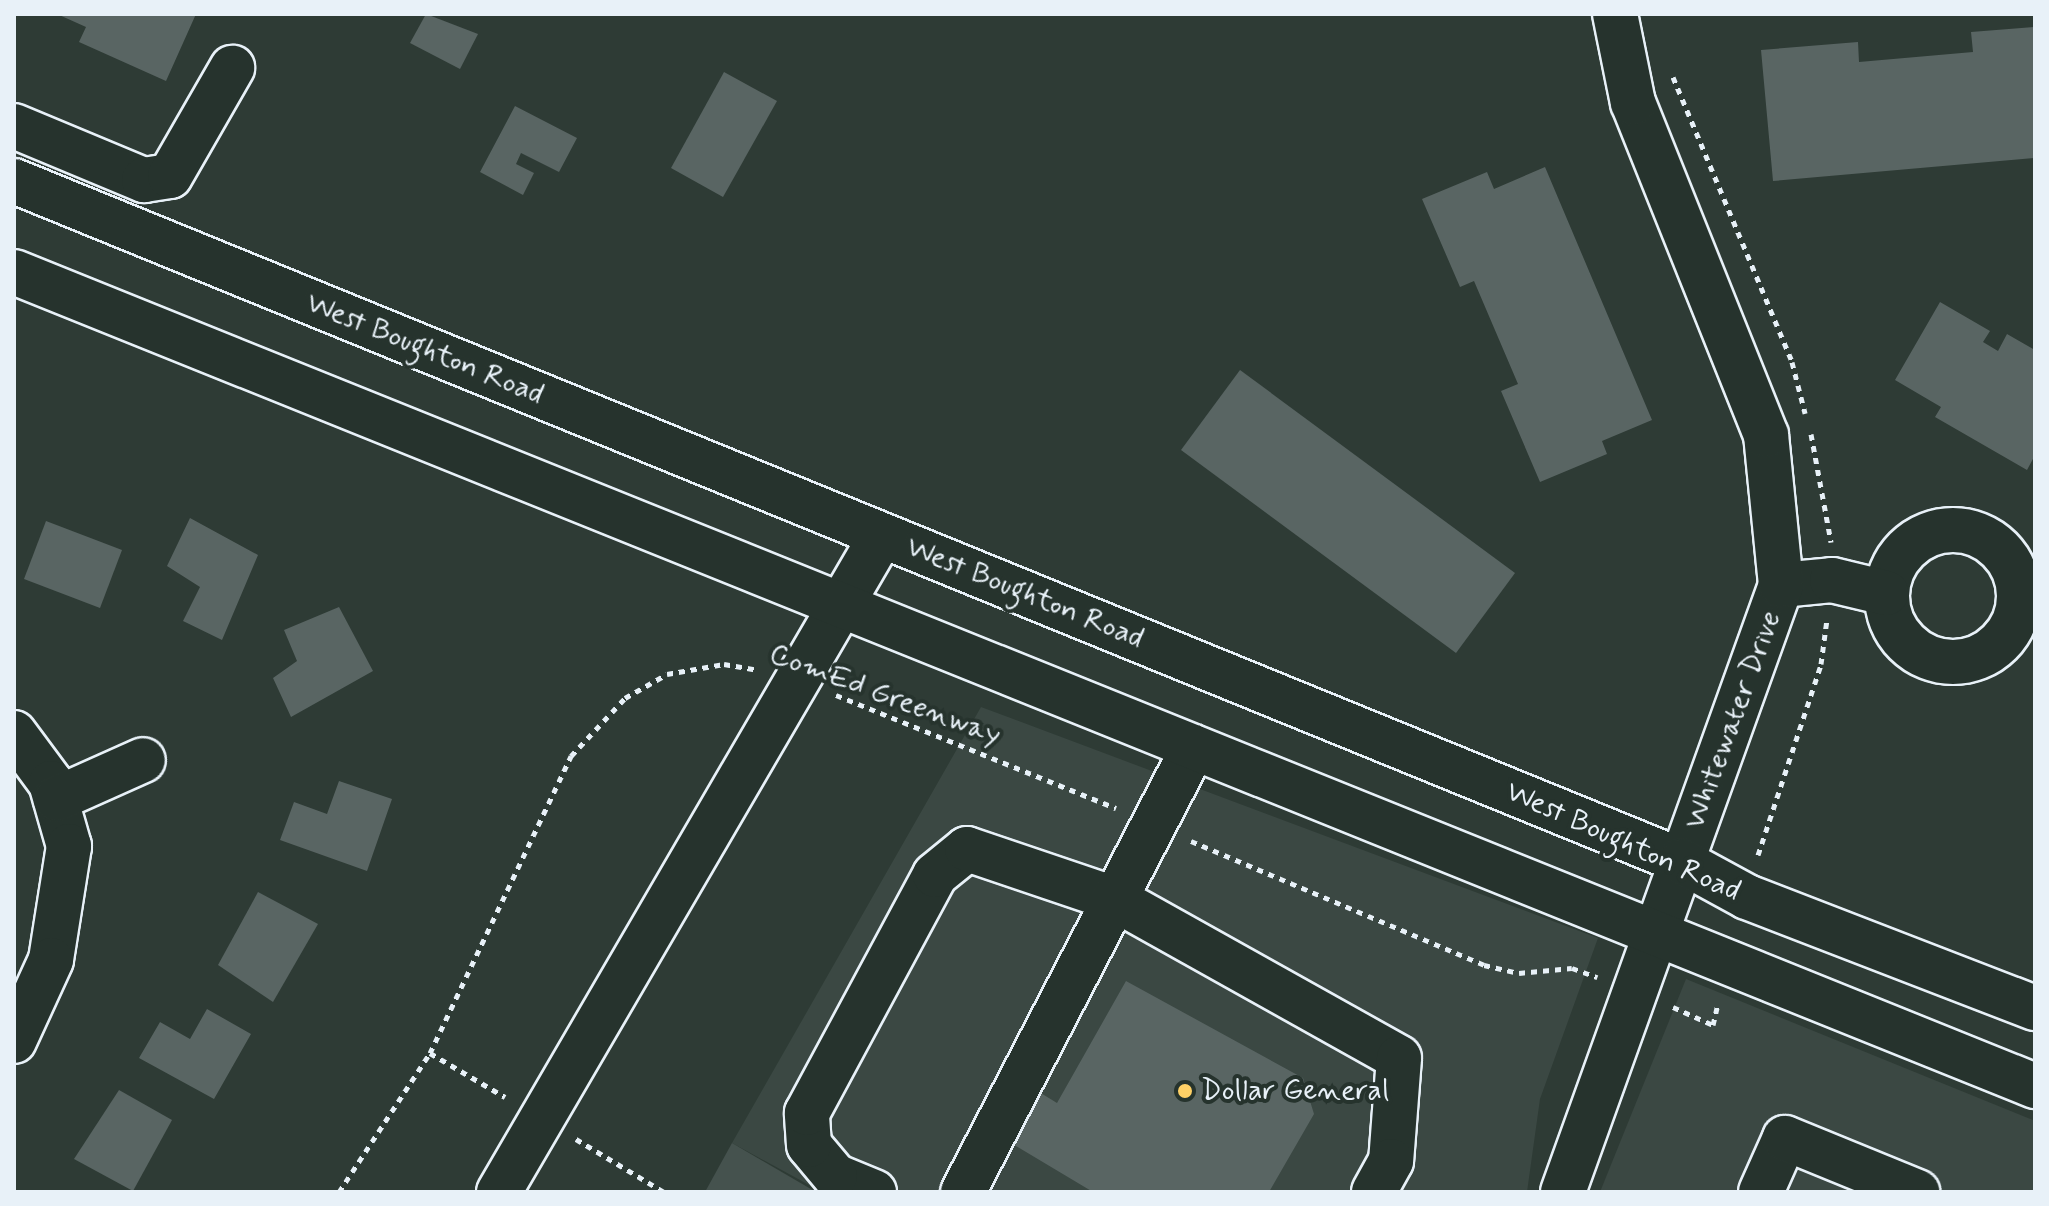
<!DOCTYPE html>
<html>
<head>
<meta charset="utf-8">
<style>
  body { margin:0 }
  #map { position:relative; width:2049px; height:1206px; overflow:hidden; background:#2e3b35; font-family:Mynerve,sans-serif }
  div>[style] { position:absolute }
  .built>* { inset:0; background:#3b4843 }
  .green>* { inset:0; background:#45524e }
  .building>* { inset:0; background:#596563 }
  .path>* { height:5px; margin-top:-2.5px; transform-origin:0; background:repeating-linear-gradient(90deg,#e8f1f8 0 6px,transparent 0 12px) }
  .roads { filter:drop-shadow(2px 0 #e8f1f8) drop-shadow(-2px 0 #e8f1f8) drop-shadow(0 2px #e8f1f8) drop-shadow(0 -2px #e8f1f8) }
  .minor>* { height:44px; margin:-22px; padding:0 22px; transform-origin:22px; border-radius:22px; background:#26332d }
  .minor>.ring { margin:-22px; padding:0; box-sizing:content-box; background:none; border:44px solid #26332d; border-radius:50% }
  .major>* { height:44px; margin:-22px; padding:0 22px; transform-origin:22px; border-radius:22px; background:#26332d }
  .dots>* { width:22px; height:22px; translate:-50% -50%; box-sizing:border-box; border:4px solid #26332d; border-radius:50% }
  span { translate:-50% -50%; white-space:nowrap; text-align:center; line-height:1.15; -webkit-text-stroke:8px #26332d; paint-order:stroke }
  .street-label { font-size:30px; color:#e8f1f8 }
  .poi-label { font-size:30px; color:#e8f1f8 }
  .left { translate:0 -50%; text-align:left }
  .frame { position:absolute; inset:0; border:16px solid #e8f1f8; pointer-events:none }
</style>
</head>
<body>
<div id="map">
  <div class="built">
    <i style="clip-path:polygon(981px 707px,1598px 938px,1540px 1099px,1527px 1192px,822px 1192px,732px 1143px)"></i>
    <i style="clip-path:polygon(1686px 979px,2035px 1121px,2035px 1192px,1600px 1192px)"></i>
  </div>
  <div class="green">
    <i style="clip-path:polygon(732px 1143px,816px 1192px,705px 1192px)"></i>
  </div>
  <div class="building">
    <i style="clip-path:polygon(57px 14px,196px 14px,166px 81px,79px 42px,86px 27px)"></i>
    <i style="clip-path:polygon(426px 14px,478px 34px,460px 69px,410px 43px)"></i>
    <i style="clip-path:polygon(2035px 27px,2035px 158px,1773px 181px,1761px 50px,1858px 42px,1859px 62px,1973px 52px,1971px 32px)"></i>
    <i style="clip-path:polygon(724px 72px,777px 101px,723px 197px,671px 168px)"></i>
    <i style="clip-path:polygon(515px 106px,577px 138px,559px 172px,521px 153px,516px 164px,534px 173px,523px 195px,480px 172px)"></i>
    <i style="clip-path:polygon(1545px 167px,1652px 420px,1602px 441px,1607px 454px,1540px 482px,1501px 391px,1518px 384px,1474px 281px,1460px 287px,1422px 199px,1487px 172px,1494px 189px)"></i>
    <i style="clip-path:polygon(1940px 302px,1990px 331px,1983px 342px,1998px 351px,2007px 334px,2035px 350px,2035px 455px,2027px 470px,1935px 417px,1941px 407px,1895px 380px)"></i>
    <i style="clip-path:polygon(1240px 370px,1515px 573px,1456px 653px,1181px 450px)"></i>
    <i style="clip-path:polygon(190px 518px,258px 555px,222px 640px,183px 621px,200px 587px,167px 566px)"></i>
    <i style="clip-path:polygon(46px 521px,122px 550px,100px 608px,24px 579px)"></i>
    <i style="clip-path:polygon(339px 607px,373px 671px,291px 717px,273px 678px,297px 661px,284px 630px)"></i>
    <i style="clip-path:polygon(339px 781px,392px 799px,367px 871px,280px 840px,294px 802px,327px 814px)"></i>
    <i style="clip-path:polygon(258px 892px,318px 924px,273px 1002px,218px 965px)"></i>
    <i style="clip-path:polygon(1126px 981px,1303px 1078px,1314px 1114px,1269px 1192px,1093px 1192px,994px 1133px,1026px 1084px,1057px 1103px)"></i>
    <i style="clip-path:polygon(207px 1009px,251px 1034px,214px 1099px,139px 1058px,160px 1022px,190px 1039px)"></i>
    <i style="clip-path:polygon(119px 1090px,172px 1120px,133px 1191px,74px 1159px)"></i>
  </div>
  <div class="path">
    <i style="left:1673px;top:77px;width:309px;rotate:67.3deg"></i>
    <i style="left:1792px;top:362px;width:53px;rotate:75.7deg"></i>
    <i style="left:1811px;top:434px;width:110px;rotate:79.5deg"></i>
    <i style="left:836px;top:695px;width:302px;rotate:22deg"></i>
    <i style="left:1191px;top:841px;width:318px;rotate:22.9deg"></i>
    <i style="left:1484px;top:965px;width:36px;rotate:13deg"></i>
    <i style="left:1519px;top:973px;width:53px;rotate:-5.4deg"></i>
    <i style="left:1572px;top:968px;width:27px;rotate:20deg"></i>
    <i style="left:1758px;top:855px;width:201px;rotate:-71.7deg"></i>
    <i style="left:1821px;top:664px;width:45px;rotate:-82.4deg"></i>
    <i style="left:1673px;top:1007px;width:44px;rotate:24.2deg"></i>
    <i style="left:1713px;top:1025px;width:22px;rotate:-77deg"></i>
    <i style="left:430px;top:1053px;width:87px;rotate:30.4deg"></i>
    <i style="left:576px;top:1139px;width:103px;rotate:31.1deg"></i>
    <i style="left:339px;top:1192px;width:166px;rotate:-56.8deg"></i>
    <i style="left:430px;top:1053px;width:329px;rotate:-64.6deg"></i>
    <i style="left:571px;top:756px;width:79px;rotate:-47deg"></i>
    <i style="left:625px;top:698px;width:48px;rotate:-29.7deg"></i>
    <i style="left:667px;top:674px;width:58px;rotate:-10deg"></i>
    <i style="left:724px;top:664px;width:35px;rotate:10deg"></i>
  </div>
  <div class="roads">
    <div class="minor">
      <i style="left:14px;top:126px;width:141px;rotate:22.6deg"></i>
      <i style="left:144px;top:180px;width:26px;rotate:-9deg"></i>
      <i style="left:170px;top:176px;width:125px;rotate:-60.1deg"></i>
      <i class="ring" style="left:1887px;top:530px;width:88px;height:88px"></i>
      <i style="left:1781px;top:585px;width:51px;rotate:-5.6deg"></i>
      <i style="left:1832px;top:580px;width:56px;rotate:13.5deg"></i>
      <i style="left:14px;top:733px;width:62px;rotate:53.5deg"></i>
      <i style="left:51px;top:783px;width:66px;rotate:74.1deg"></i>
      <i style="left:69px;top:846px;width:115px;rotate:99deg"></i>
      <i style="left:51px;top:960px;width:89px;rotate:114.6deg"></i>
      <i style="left:56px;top:799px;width:95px;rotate:-24.1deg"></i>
      <i style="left:499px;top:1192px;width:760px;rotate:-59.76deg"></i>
      <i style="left:874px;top:1192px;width:42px;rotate:-157.7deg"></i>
      <i style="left:835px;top:1176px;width:40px;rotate:-130deg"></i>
      <i style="left:809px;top:1145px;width:32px;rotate:-94deg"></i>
      <i style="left:807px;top:1113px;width:270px;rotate:-61.7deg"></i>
      <i style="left:935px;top:875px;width:41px;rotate:-39.1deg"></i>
      <i style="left:967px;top:849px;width:156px;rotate:18.7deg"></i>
      <i style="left:1115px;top:899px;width:325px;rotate:29.2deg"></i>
      <i style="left:1399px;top:1058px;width:103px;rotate:94.4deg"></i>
      <i style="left:1391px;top:1161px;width:35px;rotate:119deg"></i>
      <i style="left:963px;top:1192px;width:501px;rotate:-62.57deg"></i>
      <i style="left:1563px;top:1192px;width:645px;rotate:-70.24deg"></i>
      <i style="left:1781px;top:585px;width:151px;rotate:-95.7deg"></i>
      <i style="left:1766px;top:435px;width:358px;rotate:-111.8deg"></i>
      <i style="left:1633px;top:103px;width:91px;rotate:-101.4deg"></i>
      <i style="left:1761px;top:1192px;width:59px;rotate:-66deg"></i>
      <i style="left:1785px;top:1138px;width:143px;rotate:22.2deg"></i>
    </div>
    <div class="major">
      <i style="left:14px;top:181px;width:1800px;rotate:22.19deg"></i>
      <i style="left:1681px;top:861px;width:75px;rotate:28.6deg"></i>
      <i style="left:1747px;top:897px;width:309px;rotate:21.1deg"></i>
      <i style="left:14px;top:272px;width:2179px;rotate:21.94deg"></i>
    </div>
  </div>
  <div class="dots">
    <i style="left:1185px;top:1091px;background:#ffd166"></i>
  </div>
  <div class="street-label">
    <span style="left:425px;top:349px;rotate:22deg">West Boughton Road</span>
    <span style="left:1025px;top:593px;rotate:22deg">West Boughton Road</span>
    <span style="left:885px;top:695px;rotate:20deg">ComEd Greenway</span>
    <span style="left:1733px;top:720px;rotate:-70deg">Whitewater Drive</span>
    <span style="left:1623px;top:842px;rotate:24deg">West Boughton Road</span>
  </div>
  <div class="poi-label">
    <span class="left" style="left:1201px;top:1091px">Dollar General</span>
  </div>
  <div class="frame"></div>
</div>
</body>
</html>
